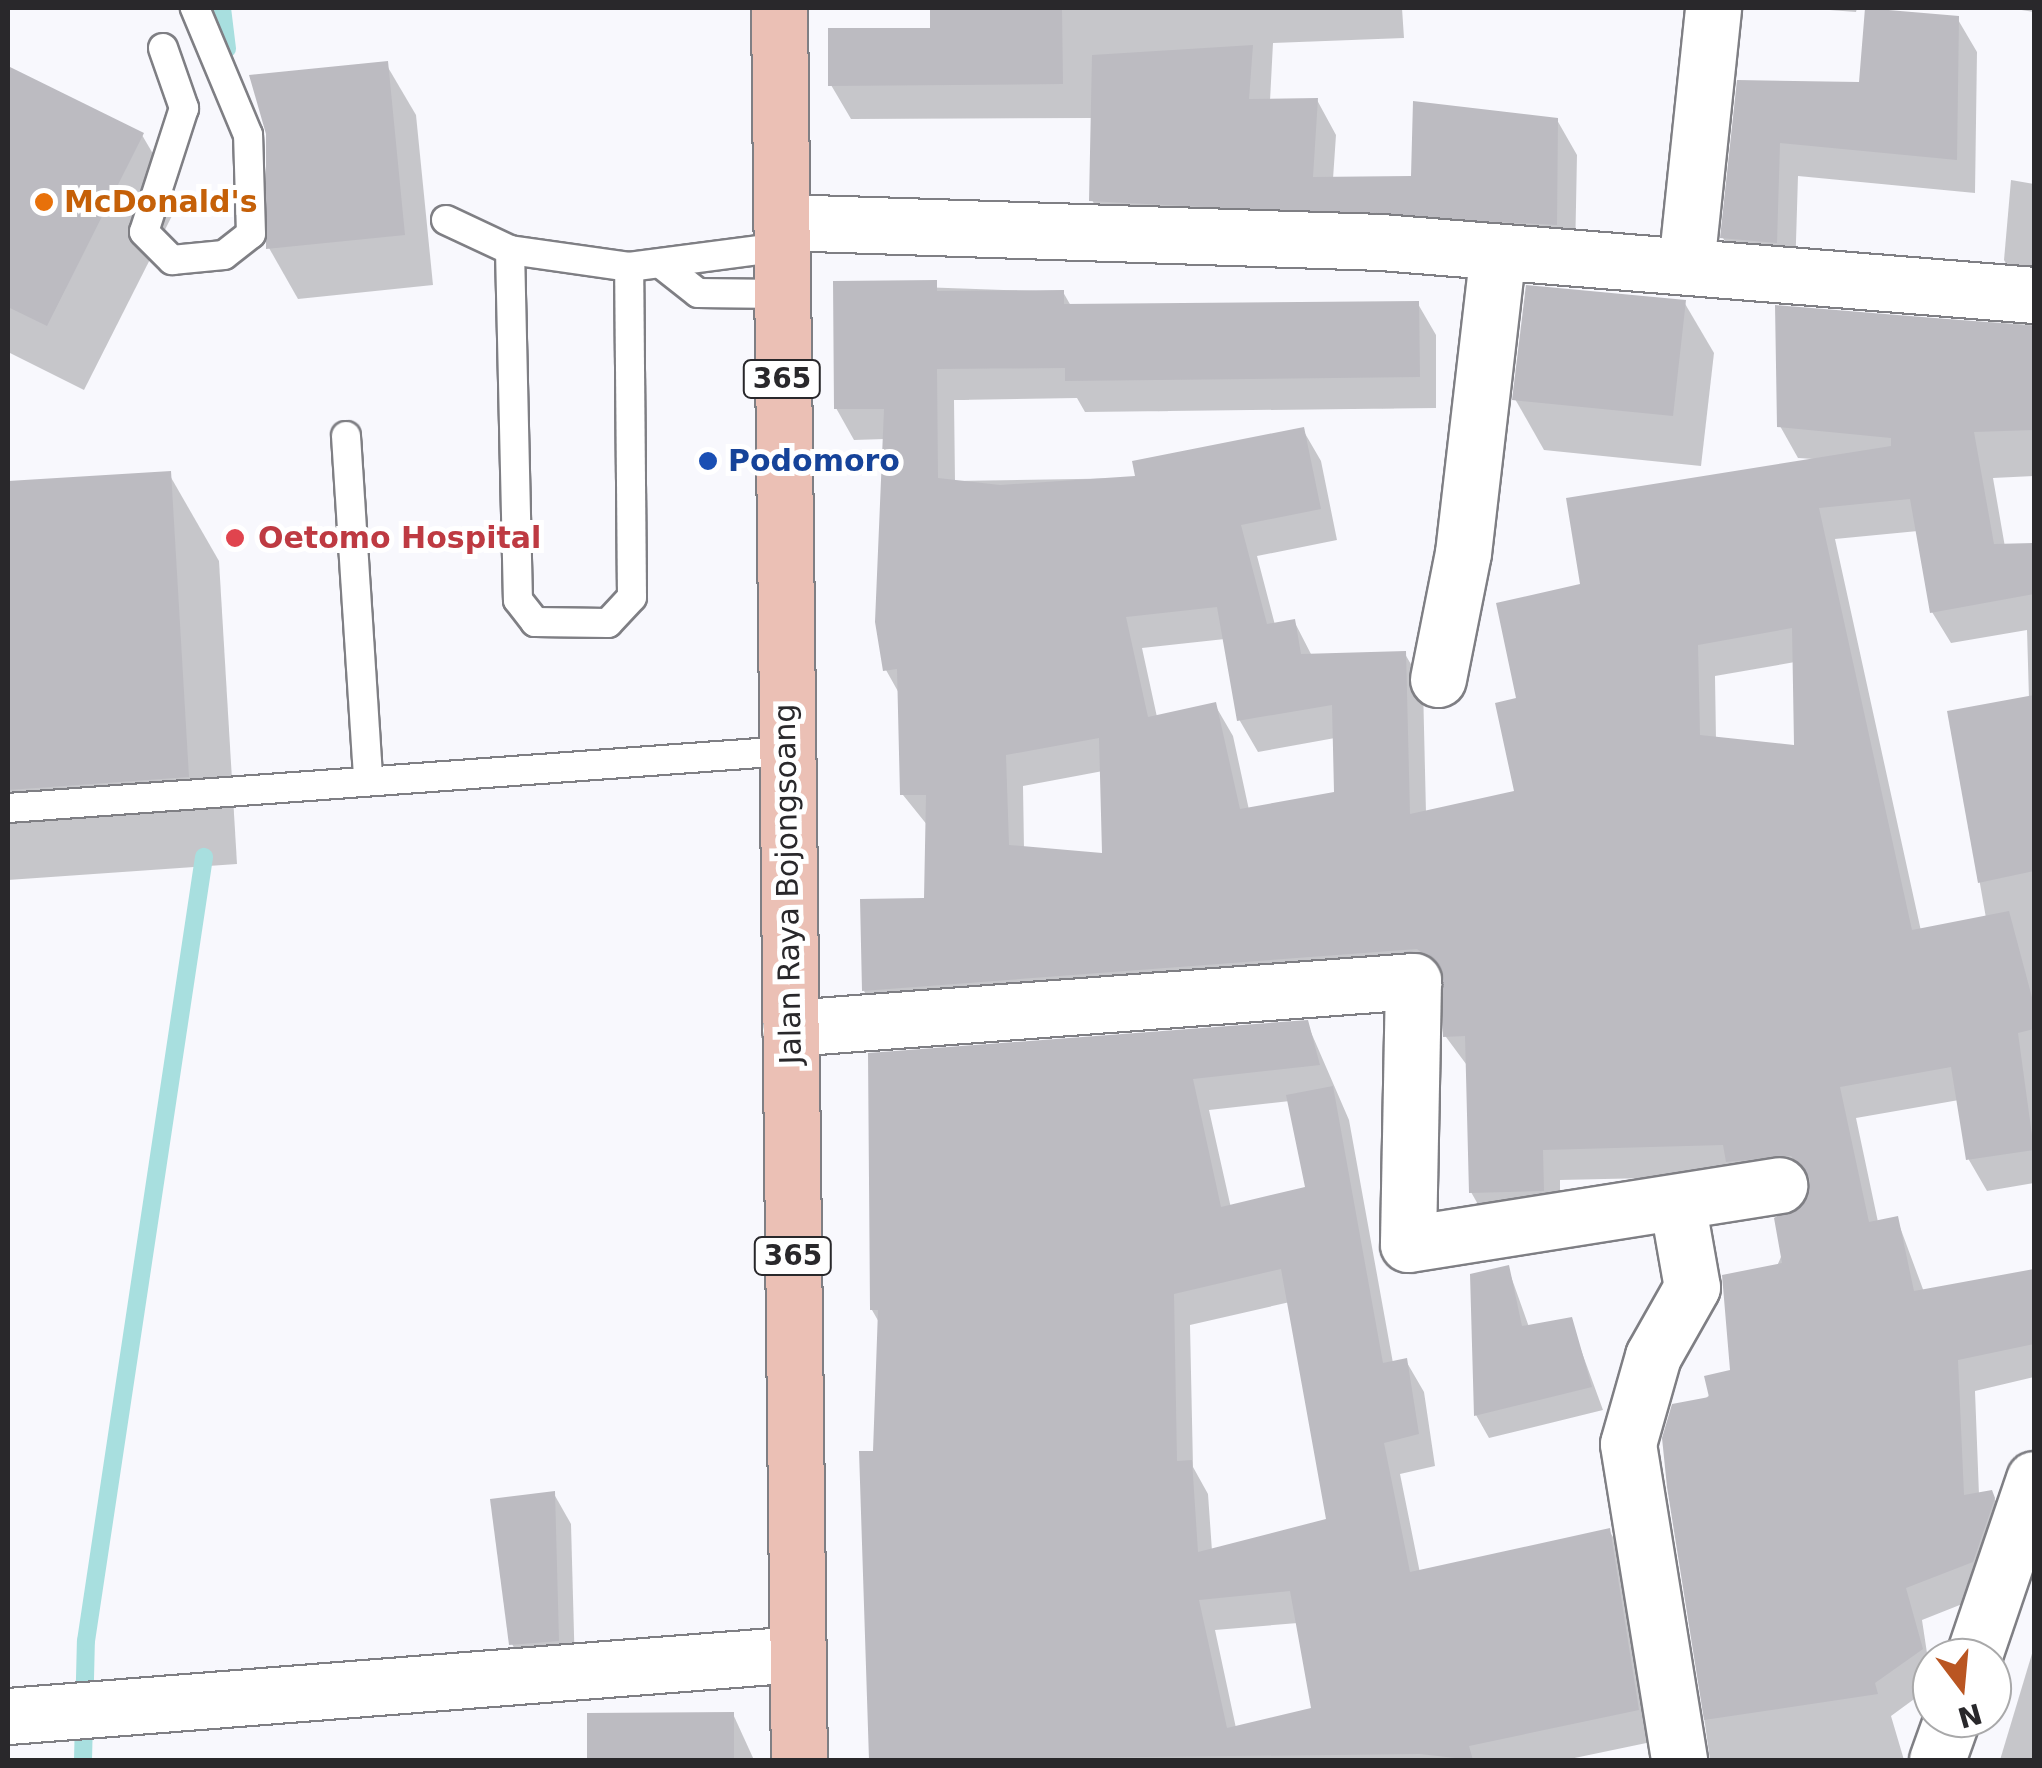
<!DOCTYPE html>
<html>
<head>
<meta charset="utf-8">
<style>
  body { margin:0 }
  #map { position:relative; width:2042px; height:1768px; overflow:hidden; background:#f8f8fd; font-family:"DejaVu Sans",sans-serif }
  div>[style] { position:absolute }
  .shadow>* { inset:0; background:#0003 }
  .stream>* { height:18px; margin:-9px; padding:0 9px; transform-origin:9px; border-radius:9px; background:#a8dfdf }
  .building>* { inset:0; background:#bcbbc1 }
  .roads { filter:drop-shadow(2px 0 #7f7f84) drop-shadow(-2px 0 #7f7f84) drop-shadow(0 2px #7f7f84) drop-shadow(0 -2px #7f7f84) }
  .lane>* { height:28px; margin:-14px; padding:0 14px; transform-origin:14px; border-radius:14px; background:#fff }
  .street>* { height:55px; margin:-27.5px; padding:0 27.5px; transform-origin:27.5px; border-radius:27.5px; background:#fff }
  .primary>* { height:55px; margin:-27.5px; padding:0 27.5px; transform-origin:27.5px; border-radius:27.5px; background:#ebc0b5 }
  .dots>* { width:28px; height:28px; translate:-50% -50%; box-sizing:border-box; border:5px solid #fff; border-radius:50% }
  span { translate:-50% -50%; white-space:nowrap; text-align:center; line-height:1.15; -webkit-text-stroke:10px #fff; paint-order:stroke }
  .shield-label span { padding:2px 8px; background:#fff; border:2px solid; border-radius:8px; -webkit-text-stroke-width:0 }
  .shield-label { font-size:28px; color:#29282b; font-weight:700 }
  .food-label { font-size:30px; color:#c56008; font-weight:700 }
  .left { translate:0 -50%; text-align:left }
  .transit-label { font-size:30px; color:#164399; font-weight:700 }
  .health-label { font-size:30px; color:#be3a42; font-weight:700 }
  .street-label { font-size:30px; color:#29282b }
  .frame { position:absolute; inset:0; border:10px solid #29282b; pointer-events:none }
  .north { position:absolute; left:1912px; top:1638px; width:100px; height:100px; box-sizing:border-box; background:#fff; border:2px solid #a9a9aa; border-radius:50%; rotate:164deg; font-size:28px; font-weight:700; line-height:40px; text-align:center; color:#29282b }
  .north::after { content:''; display:block; margin:auto; width:35px; height:45px; background:#ba5622; clip-path:polygon(50% 0,100% 100%,50% 72%,0 100%) }
</style>
</head>
<body>
<div id="map">
  <div class="shadow">
    <i style="clip-path:polygon(932px 8px,1402px 8px,1404px 38px,1273px 43px,1270px 101px,1317px 100px,1336px 135px,1333px 179px,1413px 179px,1557px 120px,1577px 155px,1575px 258px,1111px 235px,1092px 200px,1093px 118px,851px 119px,831px 85px,932px 30px)"></i>
    <i style="clip-path:polygon(1803px 8px,1857px 8px,1856px 12px)"></i>
    <i style="clip-path:polygon(2034px 8px,2034px 12px,2009px 8px)"></i>
    <i style="clip-path:polygon(1957px 18px,1977px 52px,1975px 193px,1798px 176px,1795px 275px,1742px 271px,1723px 238px,1739px 82px,1861px 84px)"></i>
    <i style="clip-path:polygon(386px 64px,416px 115px,433px 285px,298px 299px,269px 248px)"></i>
    <i style="clip-path:polygon(8px 69px,142px 135px,180px 200px,84px 390px,8px 352px)"></i>
    <i style="clip-path:polygon(2011px 180px,2034px 184px,2034px 293px,2022px 292px,2004px 260px)"></i>
    <i style="clip-path:polygon(evenodd,836px 284px,1063px 292px,1071px 306px,1418px 304px,1436px 335px,1436px 408px,1085px 412px,1077px 398px,954px 400px,955px 481px,1138px 478px,1303px 430px,1321px 461px,1337px 540px,1257px 556px,1275px 625px,1294px 621px,1312px 656px,1405px 654px,1423px 685px,1426px 813px,1517px 793px,1519px 700px,1583px 586px,1814px 459px,1798px 458px,1780px 426px,1777px 308px,2034px 325px,2034px 476px,1993px 478px,2005px 547px,2034px 546px,2034px 1183px,1987px 1191px,1969px 1160px,1959px 1100px,1856px 1118px,1878px 1222px,1897px 1219px,1924px 1292px,2034px 1271px,2034px 1377px,1975px 1391px,1979px 1495px,1991px 1493px,2008px 1521px,1990px 1593px,1922px 1620px,1932px 1686px,1891px 1716px,1904px 1760px,1710px 1760px,1665px 1438px,1733px 1372px,1810px 1187px,1747px 1192px,1737px 1176px,1560px 1180px,1560px 1222px,1489px 1224px,1471px 1192px,1469px 1068px,1446px 1037px,1437px 979px,882px 1022px,864px 991px,926px 900px,928px 826px,903px 795px,900px 695px,886px 670px,885px 439px,854px 440px,836px 408px,836px 284px,1918px 531px,1932px 612px,1951px 643px,2027px 630px,2029px 699px,1950px 713px,1986px 918px,1921px 931px,1835px 539px,1918px 531px,836px 284px,1225px 639px,1240px 721px,1258px 752px,1335px 738px,1336px 794px,1249px 810px,1233px 736px,1215px 705px,1157px 717px,1142px 648px,1225px 639px,836px 284px,1795px 662px,1797px 748px,1716px 740px,1715px 676px,1795px 662px,836px 284px,1103px 771px,1104px 856px,1024px 849px,1023px 786px,1103px 771px)"></i>
    <i style="clip-path:polygon(1684px 302px,1714px 353px,1701px 466px,1544px 450px,1515px 399px)"></i>
    <i style="clip-path:polygon(169px 474px,219px 561px,237px 864px,8px 880px,8px 484px)"></i>
    <i style="clip-path:polygon(evenodd,1307px 1023px,1349px 1120px,1393px 1363px,1406px 1361px,1424px 1392px,1435px 1466px,1400px 1474px,1420px 1573px,1609px 1530px,1627px 1562px,1656px 1741px,1565px 1760px,871px 1760px,880px 1324px,872px 1310px,871px 1056px,1307px 1023px,1290px 1101px,1308px 1189px,1231px 1208px,1209px 1110px,1290px 1101px,1307px 1023px,1290px 1302px,1329px 1520px,1212px 1551px,1208px 1494px,1193px 1467px,1190px 1325px,1290px 1302px,1307px 1023px,1298px 1623px,1314px 1710px,1236px 1728px,1215px 1630px,1298px 1623px)"></i>
    <i style="clip-path:polygon(1508px 1268px,1529px 1327px,1570px 1320px,1603px 1410px,1489px 1438px,1476px 1415px)"></i>
    <i style="clip-path:polygon(554px 1494px,571px 1524px,575px 1671px,529px 1675px,512px 1644px)"></i>
    <i style="clip-path:polygon(2034px 1647px,2034px 1760px,2000px 1760px)"></i>
    <i style="clip-path:polygon(733px 1714px,754px 1760px,589px 1760px,589px 1715px)"></i>
  </div>
  <div class="stream">
    <i style="left:222px;top:8px;width:41px;rotate:83deg"></i>
    <i style="left:83px;top:1760px;width:119px;rotate:-88.6deg"></i>
    <i style="left:86px;top:1641px;width:793px;rotate:-81.44deg"></i>
  </div>
  <div class="building">
    <i style="clip-path:polygon(930px 8px,1062px 8px,1063px 84px,828px 86px,828px 28px,930px 28px)"></i>
    <i style="clip-path:polygon(1865px 8px,1959px 16px,1957px 160px,1780px 143px,1777px 243px,1720px 238px,1737px 80px,1859px 82px)"></i>
    <i style="clip-path:polygon(1253px 45px,1249px 99px,1318px 98px,1313px 177px,1411px 176px,1413px 101px,1558px 118px,1557px 225px,1089px 201px,1092px 55px)"></i>
    <i style="clip-path:polygon(388px 61px,405px 235px,266px 249px,266px 134px,249px 75px)"></i>
    <i style="clip-path:polygon(8px 66px,144px 133px,47px 326px,8px 307px)"></i>
    <i style="clip-path:polygon(evenodd,937px 280px,937px 291px,1064px 290px,1064px 304px,1419px 301px,1420px 377px,1065px 381px,1065px 368px,937px 369px,938px 478px,1000px 485px,1135px 476px,1132px 461px,1304px 427px,1321px 509px,1241px 525px,1267px 624px,1295px 619px,1301px 654px,1406px 651px,1410px 814px,1514px 791px,1495px 703px,1516px 698px,1496px 603px,1580px 584px,1566px 498px,1891px 446px,1891px 438px,1777px 427px,1775px 305px,2032px 326px,2034px 430px,1974px 432px,1994px 544px,2034px 543px,2034px 594px,1930px 613px,1910px 499px,1819px 508px,1912px 930px,2009px 911px,2034px 1005px,2034px 1029px,2018px 1033px,2034px 1150px,1966px 1160px,1951px 1067px,1840px 1087px,1869px 1222px,1898px 1216px,1914px 1291px,2034px 1269px,2034px 1344px,1958px 1360px,1964px 1495px,1992px 1490px,1995px 1498px,1973px 1562px,1906px 1588px,1923px 1649px,1875px 1683px,1878px 1694px,1704px 1720px,1667px 1487px,1662px 1438px,1672px 1404px,1709px 1397px,1704px 1376px,1730px 1370px,1722px 1275px,1782px 1263px,1774px 1218px,1808px 1197px,1810px 1179px,1791px 1156px,1726px 1162px,1723px 1145px,1543px 1150px,1544px 1191px,1469px 1193px,1465px 1036px,1443px 1037px,1440px 966px,1417px 949px,862px 991px,860px 899px,924px 898px,926px 795px,900px 795px,897px 669px,883px 671px,875px 622px,884px 409px,834px 409px,833px 281px,937px 280px,1217px 607px,1237px 721px,1332px 705px,1334px 792px,1240px 809px,1216px 702px,1148px 717px,1126px 617px,1217px 607px,937px 280px,1792px 628px,1794px 745px,1700px 735px,1698px 645px,1792px 628px,937px 280px,1099px 738px,1102px 853px,1009px 845px,1006px 755px,1099px 738px)"></i>
    <i style="clip-path:polygon(1526px 285px,1686px 300px,1673px 416px,1512px 400px)"></i>
    <i style="clip-path:polygon(171px 471px,189px 777px,8px 790px,8px 481px)"></i>
    <i style="clip-path:polygon(2034px 695px,2034px 871px,1978px 883px,1947px 711px)"></i>
    <i style="clip-path:polygon(evenodd,1308px 1020px,1320px 1065px,1193px 1079px,1221px 1207px,1305px 1187px,1286px 1095px,1333px 1086px,1383px 1363px,1407px 1358px,1419px 1434px,1384px 1443px,1410px 1572px,1610px 1528px,1639px 1710px,1469px 1746px,1473px 1760px,1420px 1754px,869px 1760px,859px 1451px,873px 1451px,878px 1310px,870px 1310px,868px 1053px,1308px 1020px,1281px 1269px,1326px 1519px,1198px 1552px,1192px 1460px,1177px 1461px,1174px 1294px,1281px 1269px,1308px 1020px,1290px 1591px,1311px 1708px,1227px 1728px,1199px 1600px,1290px 1591px)"></i>
    <i style="clip-path:polygon(1509px 1265px,1522px 1326px,1572px 1317px,1592px 1387px,1474px 1416px,1470px 1274px)"></i>
    <i style="clip-path:polygon(555px 1491px,559px 1641px,509px 1645px,490px 1499px)"></i>
    <i style="clip-path:polygon(734px 1712px,734px 1760px,587px 1760px,587px 1713px)"></i>
  </div>
  <div class="roads">
    <div class="lane">
      <i style="left:163px;top:48px;width:64px;rotate:70.7deg"></i>
      <i style="left:184px;top:108px;width:130px;rotate:107.9deg"></i>
      <i style="left:144px;top:232px;width:40px;rotate:45deg"></i>
      <i style="left:172px;top:260px;width:52px;rotate:-5.5deg"></i>
      <i style="left:224px;top:255px;width:34px;rotate:-38deg"></i>
      <i style="left:251px;top:234px;width:99px;rotate:-91.7deg"></i>
      <i style="left:248px;top:135px;width:138px;rotate:-112.7deg"></i>
      <i style="left:446px;top:220px;width:71px;rotate:25.1deg"></i>
      <i style="left:510px;top:250px;width:120px;rotate:8.1deg"></i>
      <i style="left:629px;top:267px;width:153px;rotate:-7.5deg"></i>
      <i style="left:510px;top:250px;width:350px;rotate:88.7deg"></i>
      <i style="left:518px;top:600px;width:28px;rotate:52deg"></i>
      <i style="left:535px;top:622px;width:73px;rotate:0.8deg"></i>
      <i style="left:608px;top:623px;width:35px;rotate:-47deg"></i>
      <i style="left:632px;top:597px;width:330px;rotate:-90.5deg"></i>
      <i style="left:665px;top:267px;width:42px;rotate:38.2deg"></i>
      <i style="left:698px;top:293px;width:83px;rotate:0.7deg"></i>
      <i style="left:346px;top:436px;width:345px;rotate:86.3deg"></i>
      <i style="left:8px;top:808px;width:780px;rotate:-4.19deg"></i>
    </div>
    <div class="street">
      <i style="left:782px;top:222px;width:599px;rotate:1.91deg"></i>
      <i style="left:1381px;top:242px;width:655px;rotate:4.64deg"></i>
      <i style="left:1686px;top:266px;width:259px;rotate:-84deg"></i>
      <i style="left:1438px;top:679px;width:128px;rotate:-78.8deg"></i>
      <i style="left:1463px;top:553px;width:303px;rotate:-83.4deg"></i>
      <i style="left:790px;top:1028px;width:625px;rotate:-4.31deg"></i>
      <i style="left:1413px;top:981px;width:263px;rotate:91.1deg"></i>
      <i style="left:1408px;top:1244px;width:376px;rotate:-9deg"></i>
      <i style="left:1677px;top:1202px;width:86px;rotate:80deg"></i>
      <i style="left:1692px;top:1287px;width:79px;rotate:119.5deg"></i>
      <i style="left:1653px;top:1356px;width:91px;rotate:105.9deg"></i>
      <i style="left:1628px;top:1444px;width:320px;rotate:80.8deg"></i>
      <i style="left:1973px;top:1658px;width:189px;rotate:-71.2deg"></i>
      <i style="left:8px;top:1716px;width:792px;rotate:-4.49deg"></i>
      <i style="left:1937px;top:1760px;width:45px;rotate:-70.3deg"></i>
    </div>
    <div class="primary">
      <i style="left:779px;top:8px;width:1752px;rotate:89.35deg"></i>
    </div>
  </div>
  <div class="dots">
    <i style="left:44px;top:202px;background:#e8710a"></i>
    <i style="left:708px;top:461px;background:#1a4fb4"></i>
    <i style="left:235px;top:538px;background:#e0444e"></i>
  </div>
  <div class="shield-label">
    <span style="left:782px;top:379px">365</span>
    <span style="left:793px;top:1256px">365</span>
  </div>
  <div class="food-label">
    <span class="left" style="left:64px;top:202px">McDonald's</span>
  </div>
  <div class="transit-label">
    <span class="left" style="left:728px;top:461px">Podomoro</span>
  </div>
  <div class="health-label">
    <span class="left" style="left:258px;top:538px">Oetomo Hospital</span>
  </div>
  <div class="street-label">
    <span style="left:788px;top:884px;rotate:-91deg">Jalan Raya Bojongsoang</span>
  </div>
  <div class="frame"></div>
  <div class="north">N</div>
</div>
</body>
</html>
